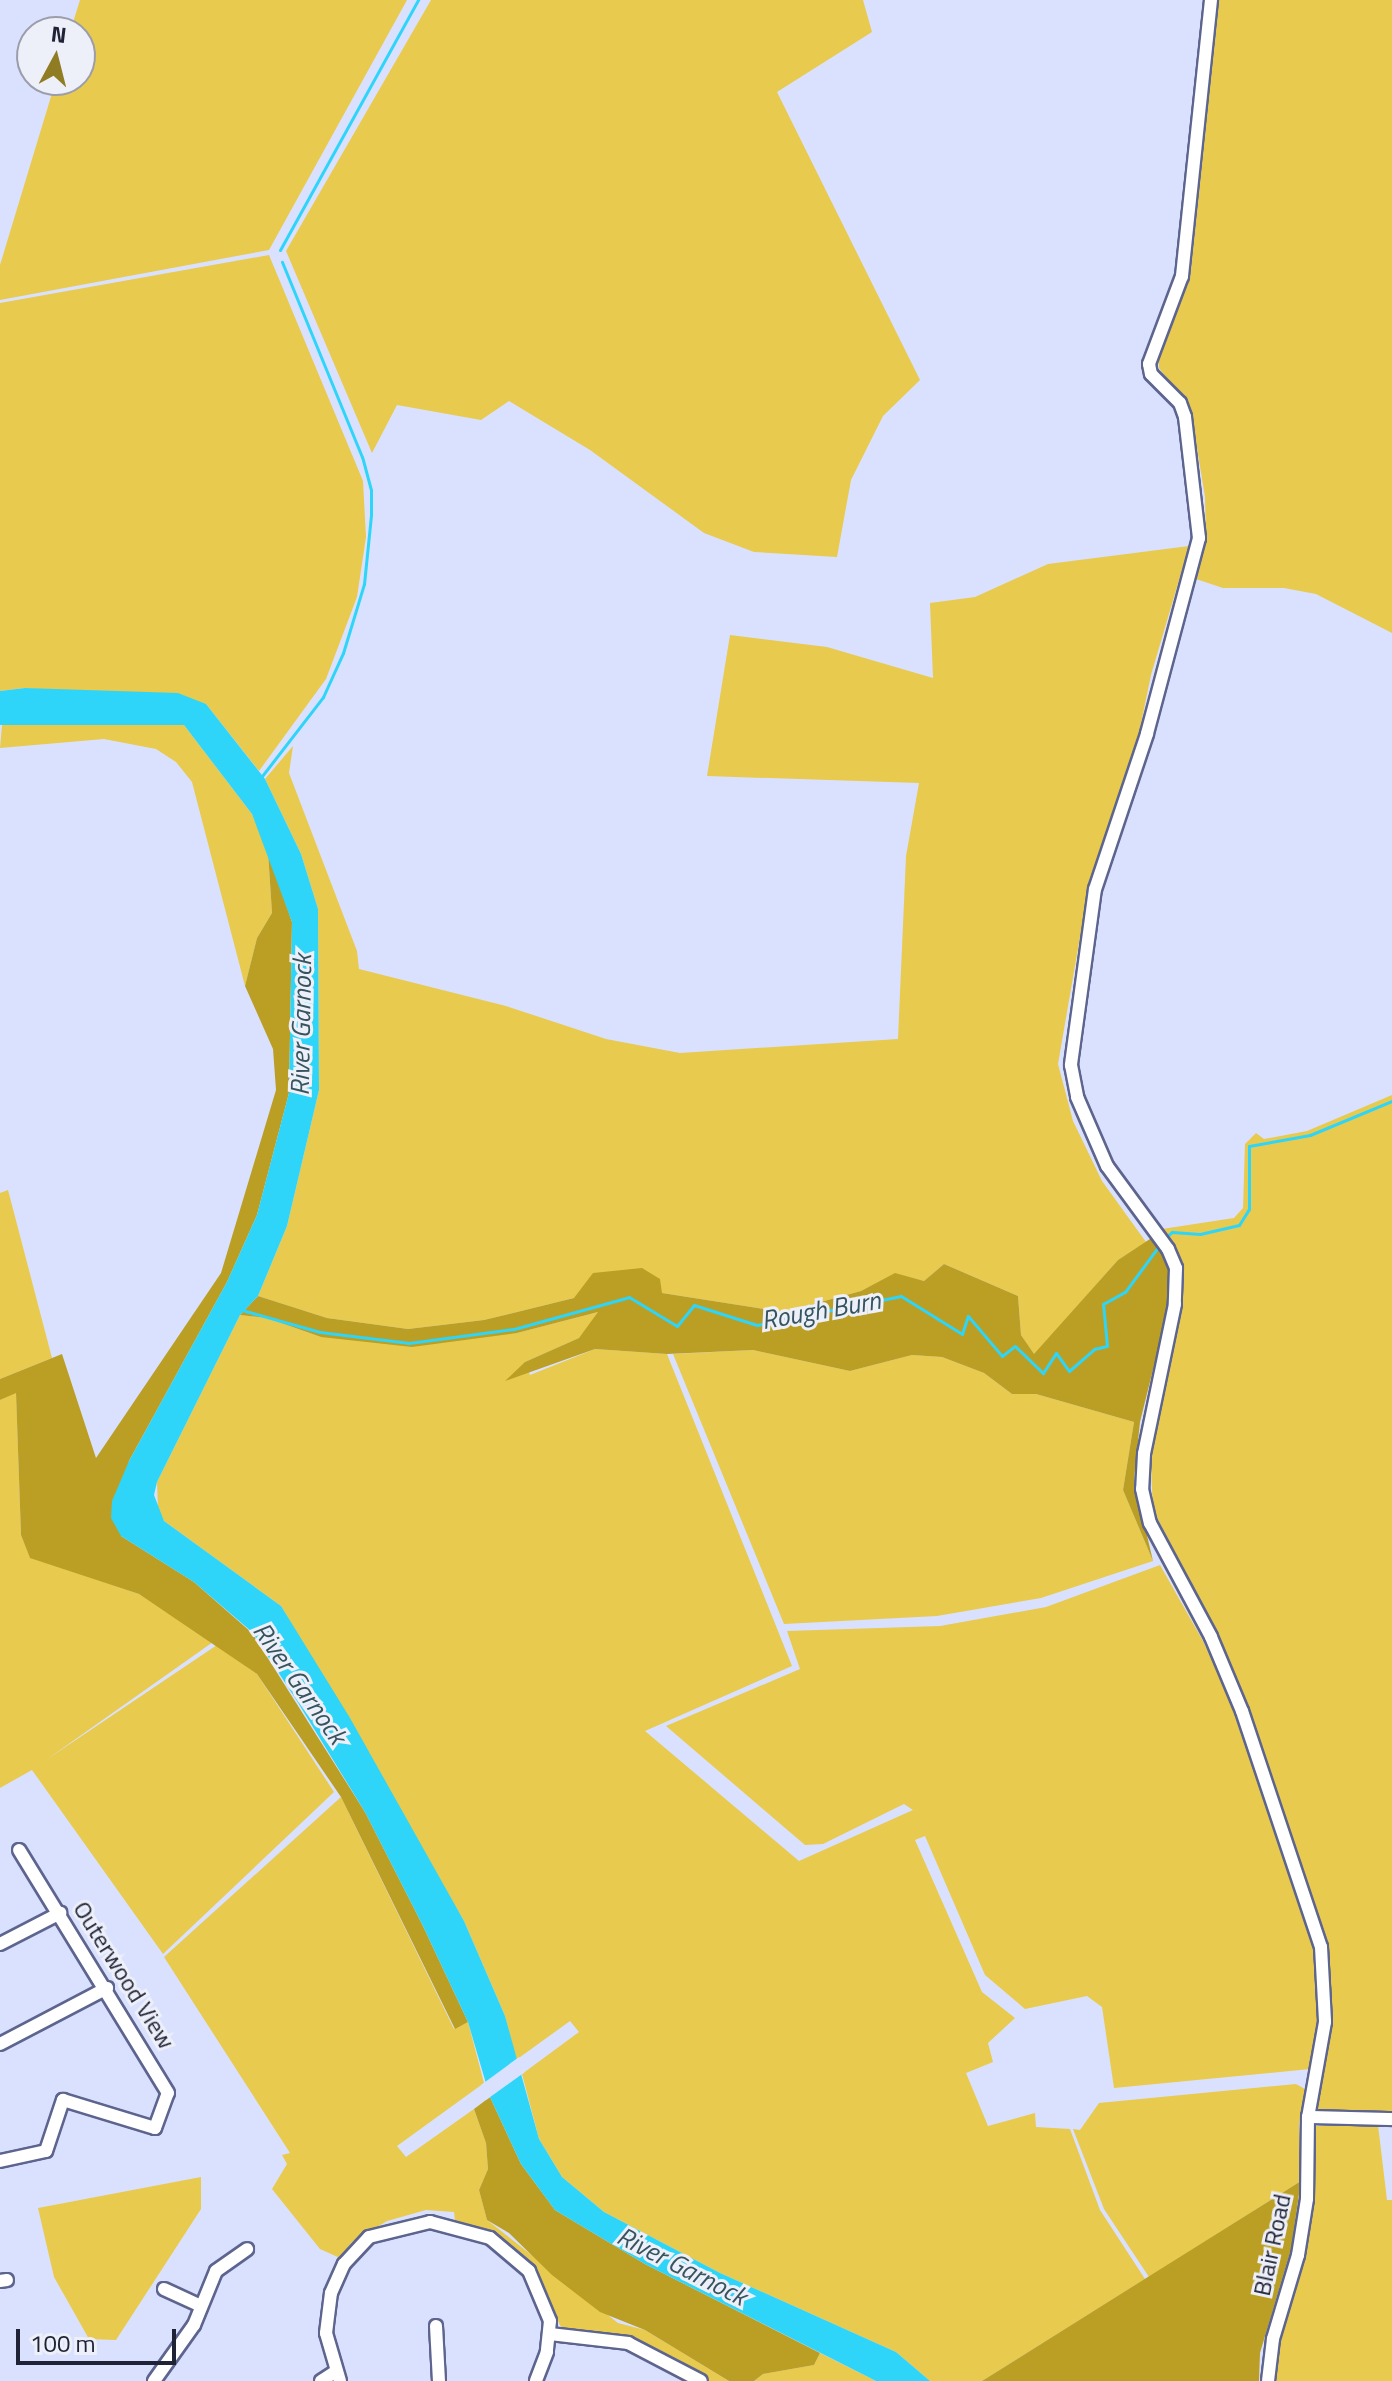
<!DOCTYPE html>
<html>
<head>
<meta charset="utf-8">
<style>
  body { margin:0 }
  #map { position:relative; width:1392px; height:2381px; overflow:hidden; background:#dae1fe; font-family:"Titillium Web",sans-serif }
  div>[style] { position:absolute }
  .green>* { inset:0; background:#e8ca4e }
  .forest>* { inset:0; background:#ba9f24 }
  .water>* { inset:0; background:#2ed5f8 }
  .pier>* { inset:0; background:#dae1fe }
  .stream>* { height:3px; margin:-1.5px; padding:0 1.5px; transform-origin:1.5px; border-radius:1.5px; background:#2ed5f8 }
  .roads { filter:drop-shadow(2px 0 #5d658f) drop-shadow(-2px 0 #5d658f) drop-shadow(0 2px #5d658f) drop-shadow(0 -2px #5d658f) }
  .minor>* { height:12px; margin:-6px; padding:0 6px; transform-origin:6px; border-radius:6px; background:#fff }
  span { translate:-50% -50%; white-space:nowrap; text-align:center; line-height:1.15; -webkit-text-stroke:6px #edeff9; paint-order:stroke }
  .street-label { font-size:24px; color:#202335 }
  .water-label { font-size:26px; color:#35545d; font-style:italic }
  .north { position:absolute; left:16px; top:16px; width:80px; height:80px; box-sizing:border-box; background:#edeff9; border:2px solid #9b9dab; border-radius:50%; rotate:7deg; font-size:22px; font-weight:700; line-height:32px; text-align:center; color:#202335 }
  .north::after { content:''; display:block; margin:auto; width:28px; height:36px; background:#907c22; clip-path:polygon(50% 0,100% 100%,50% 72%,0 100%) }
  .scale { position:absolute; left:16px; top:2329px; width:160px; height:36px; box-sizing:border-box; border:4px solid #202335; border-top:0; padding-left:10px; font-size:24px; line-height:28px; white-space:nowrap; color:#202335; -webkit-text-stroke:6px #edeff9; paint-order:stroke }
</style>
</head>
<body>
<div id="map">
  <div class="green">
    <i style="clip-path:polygon(80px 0,407px 0,269px 250px,0 300px,0 265px,56px 80px,80px 80px,80px 32px,70px 32px)"></i>
    <i style="clip-path:polygon(431px 0,863px 0,872px 32px,777px 92px,920px 380px,883px 416px,851px 480px,837px 557px,754px 552px,704px 533px,590px 450px,509px 401px,481px 420px,397px 405px,372px 453px,286px 251px)"></i>
    <i style="clip-path:polygon(1219px 0,1392px 0,1392px 633px,1316px 594px,1284px 588px,1223px 588px,1196px 579px,1206px 538px,1205px 497px,1191px 411px,1159px 368px,1158px 352px,1190px 278px)"></i>
    <i style="clip-path:polygon(269px 255px,363px 481px,366px 537px,357px 597px,326px 679px,259px 771px,206px 704px,25px 688px,0 691px,0 303px)"></i>
    <i style="clip-path:polygon(1189px 546px,1151px 675px,1138px 738px,1089px 885px,1058px 1064px,1073px 1121px,1102px 1181px,1146px 1242px,1118px 1260px,1034px 1355px,1021px 1335px,1018px 1296px,944px 1264px,924px 1281px,895px 1274px,861px 1291px,784px 1312px,662px 1293px,574px 1298px,484px 1320px,408px 1329px,327px 1318px,258px 1296px,287px 1226px,319px 1090px,318px 909px,301px 854px,265px 779px,293px 746px,289px 773px,357px 951px,359px 969px,506px 1006px,606px 1039px,680px 1053px,898px 1039px,906px 856px,919px 783px,707px 776px,730px 635px,827px 647px,933px 678px,930px 603px,975px 597px,1048px 564px)"></i>
    <i style="clip-path:polygon(132px 722px,184px 725px,252px 814px,268px 852px,272px 913px,257px 938px,245px 986px,192px 782px,176px 762px,156px 749px,104px 739px,0 748px,2px 725px)"></i>
    <i style="clip-path:polygon(1392px 1095px,1392px 2113px,1363px 2116px,1318px 2113px,1315px 2108px,1333px 2017px,1328px 1944px,1222px 1644px,1153px 1510px,1150px 1446px,1184px 1284px,1182px 1263px,1162px 1229px,1234px 1218px,1243px 1208px,1245px 1144px,1256px 1133px,1264px 1139px,1307px 1131px)"></i>
    <i style="clip-path:polygon(8px 1190px,52px 1358px,0 1379px,0 1193px)"></i>
    <i style="clip-path:polygon(598px 1312px,597px 1320px,579px 1338px,525px 1362px,530px 1375px,595px 1349px,667px 1354px,792px 1666px,645px 1731px,799px 1861px,913px 1810px,904px 1804px,823px 1844px,805px 1845px,666px 1726px,800px 1669px,787px 1631px,940px 1626px,1046px 1607px,1160px 1565px,1203px 1641px,1241px 1725px,1316px 1949px,1320px 2014px,1310px 2069px,1114px 2088px,1102px 2007px,1087px 1996px,1025px 2009px,985px 1975px,925px 1836px,915px 1840px,982px 1992px,1015px 2018px,988px 2043px,993px 2062px,966px 2073px,988px 2126px,1035px 2113px,1036px 2127px,1070px 2129px,1100px 2210px,1145px 2279px,982px 2381px,930px 2381px,896px 2352px,720px 2273px,604px 2212px,562px 2177px,539px 2139px,522px 2074px,579px 2032px,570px 2021px,516px 2060px,505px 2016px,464px 1921px,281px 1606px,164px 1521px,158px 1509px,157px 1482px,240px 1315px,267px 1318px,321px 1337px,517px 1333px)"></i>
    <i style="clip-path:polygon(753px 1350px,850px 1371px,912px 1355px,942px 1357px,984px 1373px,1012px 1394px,1036px 1394px,1134px 1422px,1123px 1490px,1153px 1561px,1041px 1598px,937px 1616px,784px 1624px,673px 1354px)"></i>
    <i style="clip-path:polygon(16px 1392px,21px 1535px,30px 1557px,139px 1594px,213px 1642px,46px 1760px,217px 1645px,257px 1674px,334px 1792px,163px 1954px,32px 1770px,0 1788px,0 1400px)"></i>
    <i style="clip-path:polygon(341px 1797px,454px 2029px,468px 2022px,484px 2083px,397px 2146px,406px 2157px,474px 2109px,486px 2143px,488px 2169px,479px 2190px,487px 2220px,618px 2323px,645px 2330px,729px 2381px,709px 2381px,681px 2361px,630px 2339px,561px 2327px,526px 2257px,487px 2231px,455px 2220px,454px 2212px,426px 2210px,387px 2221px,352px 2242px,340px 2258px,320px 2249px,272px 2189px,287px 2164px,282px 2155px,290px 2153px,164px 1957px)"></i>
    <i style="clip-path:polygon(1296px 2084px,1305px 2089px,1299px 2124px,1301px 2181px,1149px 2277px,1104px 2209px,1073px 2129px,1080px 2130px,1099px 2103px)"></i>
    <i style="clip-path:polygon(1378px 2125px,1387px 2200px,1392px 2200px,1392px 2381px,1274px 2381px,1279px 2341px,1304px 2255px,1313px 2126px)"></i>
    <i style="clip-path:polygon(201px 2177px,201px 2209px,116px 2340px,89px 2339px,54px 2277px,38px 2208px)"></i>
    <i style="clip-path:polygon(820px 2353px,876px 2381px,754px 2381px,763px 2374px,814px 2365px)"></i>
  </div>
  <div class="forest">
    <i style="clip-path:polygon(268px 852px,292px 922px,289px 1093px,257px 1215px,227px 1282px,129px 1461px,121px 1536px,194px 1582px,252px 1633px,365px 1812px,422px 1924px,468px 2022px,455px 2029px,341px 1797px,257px 1674px,139px 1594px,30px 1558px,21px 1535px,16px 1393px,0 1400px,0 1379px,62px 1354px,96px 1458px,221px 1273px,276px 1090px,273px 1049px,245px 986px,257px 938px,272px 913px)"></i>
    <i style="clip-path:polygon(1153px 1237px,1170px 1263px,1166px 1317px,1140px 1422px,1134px 1480px,1153px 1561px,1123px 1490px,1134px 1422px,1036px 1394px,1012px 1394px,984px 1373px,942px 1357px,912px 1355px,850px 1371px,753px 1350px,667px 1354px,595px 1349px,505px 1381px,525px 1362px,579px 1338px,598px 1312px,517px 1333px,412px 1347px,321px 1337px,267px 1318px,240px 1315px,258px 1296px,327px 1318px,408px 1329px,484px 1320px,574px 1298px,593px 1273px,642px 1268px,660px 1279px,662px 1293px,784px 1312px,861px 1291px,895px 1273px,924px 1281px,944px 1264px,1018px 1296px,1021px 1335px,1034px 1354px,1118px 1260px)"></i>
    <i style="clip-path:polygon(490px 2097px,521px 2164px,555px 2210px,645px 2264px,820px 2353px,814px 2365px,763px 2374px,754px 2381px,729px 2381px,645px 2330px,600px 2312px,552px 2275px,509px 2233px,487px 2220px,479px 2190px,488px 2169px,486px 2143px,474px 2109px)"></i>
    <i style="clip-path:polygon(1301px 2181px,1291px 2249px,1260px 2353px,1259px 2381px,982px 2381px)"></i>
  </div>
  <div class="water">
    <i style="clip-path:polygon(25px 688px,178px 693px,206px 704px,265px 779px,301px 854px,318px 909px,319px 1090px,287px 1226px,258px 1296px,240px 1315px,157px 1482px,154px 1495px,164px 1521px,281px 1606px,350px 1718px,464px 1921px,505px 2016px,539px 2139px,562px 2177px,604px 2212px,720px 2273px,896px 2352px,930px 2381px,876px 2381px,645px 2264px,555px 2210px,521px 2164px,490px 2097px,468px 2022px,422px 1924px,365px 1812px,297px 1701px,252px 1632px,194px 1582px,121px 1536px,111px 1518px,112px 1501px,129px 1461px,227px 1282px,257px 1215px,289px 1093px,292px 922px,252px 814px,184px 725px,0 725px,0 691px)"></i>
  </div>
  <div class="pier">
    <i style="clip-path:polygon(519px 2057px,525px 2072px,486px 2100px,481px 2085px)"></i>
  </div>
  <div class="stream">
    <i style="left:280px;top:250px;width:286px;rotate:-61.1deg"></i>
    <i style="left:262px;top:776px;width:100px;rotate:-52.3deg"></i>
    <i style="left:323px;top:697px;width:48px;rotate:-65.6deg"></i>
    <i style="left:343px;top:653px;width:72px;rotate:-73.1deg"></i>
    <i style="left:364px;top:584px;width:69px;rotate:-84.2deg"></i>
    <i style="left:371px;top:515px;width:25px;rotate:-90deg"></i>
    <i style="left:371px;top:490px;width:34px;rotate:-105deg"></i>
    <i style="left:362px;top:457px;width:211px;rotate:-112.3deg"></i>
    <i style="left:1166px;top:1237px;width:8px;rotate:-40deg"></i>
    <i style="left:1172px;top:1232px;width:28px;rotate:4deg"></i>
    <i style="left:1200px;top:1234px;width:40px;rotate:-13deg"></i>
    <i style="left:1239px;top:1225px;width:19px;rotate:-58deg"></i>
    <i style="left:1249px;top:1209px;width:63px;rotate:-90deg"></i>
    <i style="left:1249px;top:1146px;width:62px;rotate:-10.2deg"></i>
    <i style="left:1310px;top:1135px;width:89px;rotate:-22.5deg"></i>
    <i style="left:242px;top:1310px;width:81px;rotate:15.8deg"></i>
    <i style="left:320px;top:1332px;width:90px;rotate:7deg"></i>
    <i style="left:409px;top:1343px;width:106px;rotate:-7.6deg"></i>
    <i style="left:514px;top:1329px;width:119px;rotate:-15.5deg"></i>
    <i style="left:629px;top:1297px;width:56px;rotate:31.1deg"></i>
    <i style="left:677px;top:1326px;width:27px;rotate:-51deg"></i>
    <i style="left:694px;top:1305px;width:66px;rotate:17.6deg"></i>
    <i style="left:757px;top:1325px;width:147px;rotate:-11.4deg"></i>
    <i style="left:901px;top:1296px;width:72px;rotate:31.9deg"></i>
    <i style="left:962px;top:1334px;width:19px;rotate:-72deg"></i>
    <i style="left:968px;top:1316px;width:52px;rotate:49.6deg"></i>
    <i style="left:1002px;top:1356px;width:16px;rotate:-38deg"></i>
    <i style="left:1015px;top:1346px;width:39px;rotate:44deg"></i>
    <i style="left:1043px;top:1373px;width:24px;rotate:-57deg"></i>
    <i style="left:1056px;top:1353px;width:22px;rotate:54deg"></i>
    <i style="left:1069px;top:1371px;width:33px;rotate:-41deg"></i>
    <i style="left:1094px;top:1349px;width:13px;rotate:-13deg"></i>
    <i style="left:1107px;top:1346px;width:42px;rotate:-95.4deg"></i>
    <i style="left:1103px;top:1304px;width:25px;rotate:-29deg"></i>
    <i style="left:1125px;top:1292px;width:61px;rotate:-53.7deg"></i>
  </div>
  <div class="roads">
    <div class="minor">
      <i style="left:1211px;top:0;width:278px;rotate:96deg"></i>
      <i style="left:1182px;top:276px;width:94px;rotate:110.6deg"></i>
      <i style="left:1149px;top:364px;width:10px;rotate:79deg"></i>
      <i style="left:1151px;top:374px;width:41px;rotate:45deg"></i>
      <i style="left:1180px;top:403px;width:15px;rotate:70deg"></i>
      <i style="left:1185px;top:417px;width:122px;rotate:83.4deg"></i>
      <i style="left:1199px;top:538px;width:203px;rotate:104.9deg"></i>
      <i style="left:1147px;top:734px;width:163px;rotate:108.5deg"></i>
      <i style="left:1095px;top:889px;width:178px;rotate:97.8deg"></i>
      <i style="left:1071px;top:1065px;width:33px;rotate:79deg"></i>
      <i style="left:1077px;top:1097px;width:75px;rotate:66.5deg"></i>
      <i style="left:1107px;top:1166px;width:103px;rotate:53.7deg"></i>
      <i style="left:1168px;top:1249px;width:21px;rotate:67deg"></i>
      <i style="left:1176px;top:1268px;width:36px;rotate:92deg"></i>
      <i style="left:1175px;top:1304px;width:153px;rotate:101.7deg"></i>
      <i style="left:1144px;top:1454px;width:35px;rotate:93deg"></i>
      <i style="left:1142px;top:1489px;width:35px;rotate:77deg"></i>
      <i style="left:1150px;top:1523px;width:129px;rotate:61.8deg"></i>
      <i style="left:1211px;top:1637px;width:80px;rotate:67.3deg"></i>
      <i style="left:1242px;top:1711px;width:249px;rotate:71.5deg"></i>
      <i style="left:1321px;top:1947px;width:75px;rotate:86.9deg"></i>
      <i style="left:1325px;top:2022px;width:97px;rotate:100.1deg"></i>
      <i style="left:1308px;top:2117px;width:82px;rotate:90.7deg"></i>
      <i style="left:1307px;top:2199px;width:57px;rotate:99.1deg"></i>
      <i style="left:1298px;top:2255px;width:88px;rotate:106.6deg"></i>
      <i style="left:1273px;top:2339px;width:42px;rotate:96.8deg"></i>
      <i style="left:0;top:1944px;width:68px;rotate:-27.3deg"></i>
      <i style="left:0;top:2044px;width:121px;rotate:-27.6deg"></i>
      <i style="left:1308px;top:2117px;width:84px;rotate:1.4deg"></i>
      <i style="left:0;top:2161px;width:47px;rotate:-12.3deg"></i>
      <i style="left:46px;top:2151px;width:54px;rotate:-71.6deg"></i>
      <i style="left:63px;top:2100px;width:96px;rotate:16.9deg"></i>
      <i style="left:155px;top:2128px;width:37px;rotate:-70deg"></i>
      <i style="left:168px;top:2093px;width:285px;rotate:-121.5deg"></i>
      <i style="left:0;top:2281px;width:7px;rotate:-8deg"></i>
      <i style="left:164px;top:2289px;width:41px;rotate:24.7deg"></i>
      <i style="left:436px;top:2326px;width:55px;rotate:86.9deg"></i>
      <i style="left:550px;top:2334px;width:79px;rotate:6.6deg"></i>
      <i style="left:628px;top:2343px;width:82px;rotate:27.5deg"></i>
      <i style="left:154px;top:2381px;width:69px;rotate:-54.5deg"></i>
      <i style="left:194px;top:2325px;width:58px;rotate:-67.8deg"></i>
      <i style="left:216px;top:2271px;width:38px;rotate:-35deg"></i>
      <i style="left:321px;top:2381px;width:17px;rotate:-33deg"></i>
      <i style="left:340px;top:2381px;width:50px;rotate:-106.3deg"></i>
      <i style="left:326px;top:2333px;width:40px;rotate:-82.9deg"></i>
      <i style="left:331px;top:2293px;width:32px;rotate:-66deg"></i>
      <i style="left:344px;top:2264px;width:37px;rotate:-47deg"></i>
      <i style="left:369px;top:2237px;width:63px;rotate:-13.8deg"></i>
      <i style="left:430px;top:2222px;width:62px;rotate:14.9deg"></i>
      <i style="left:490px;top:2238px;width:51px;rotate:40.2deg"></i>
      <i style="left:529px;top:2271px;width:54px;rotate:67.2deg"></i>
      <i style="left:550px;top:2321px;width:31px;rotate:96deg"></i>
      <i style="left:547px;top:2352px;width:31px;rotate:111deg"></i>
    </div>
  </div>
  <div class="street-label">
    <span style="left:124px;top:1975px;rotate:58deg">Outerwood View</span>
    <span style="left:1272px;top:2245px;rotate:-78deg">Blair Road</span>
  </div>
  <div class="water-label">
    <span style="left:301px;top:1025px;rotate:-89deg">River Garnock</span>
    <span style="left:821px;top:1310px;rotate:-10deg">Rough Burn</span>
    <span style="left:300px;top:1683px;rotate:55deg">River Garnock</span>
    <span style="left:682px;top:2266px;rotate:27deg">River Garnock</span>
  </div>
  <div class="north">N</div>
  <div class="scale">100 m</div>
</div>
</body>
</html>
